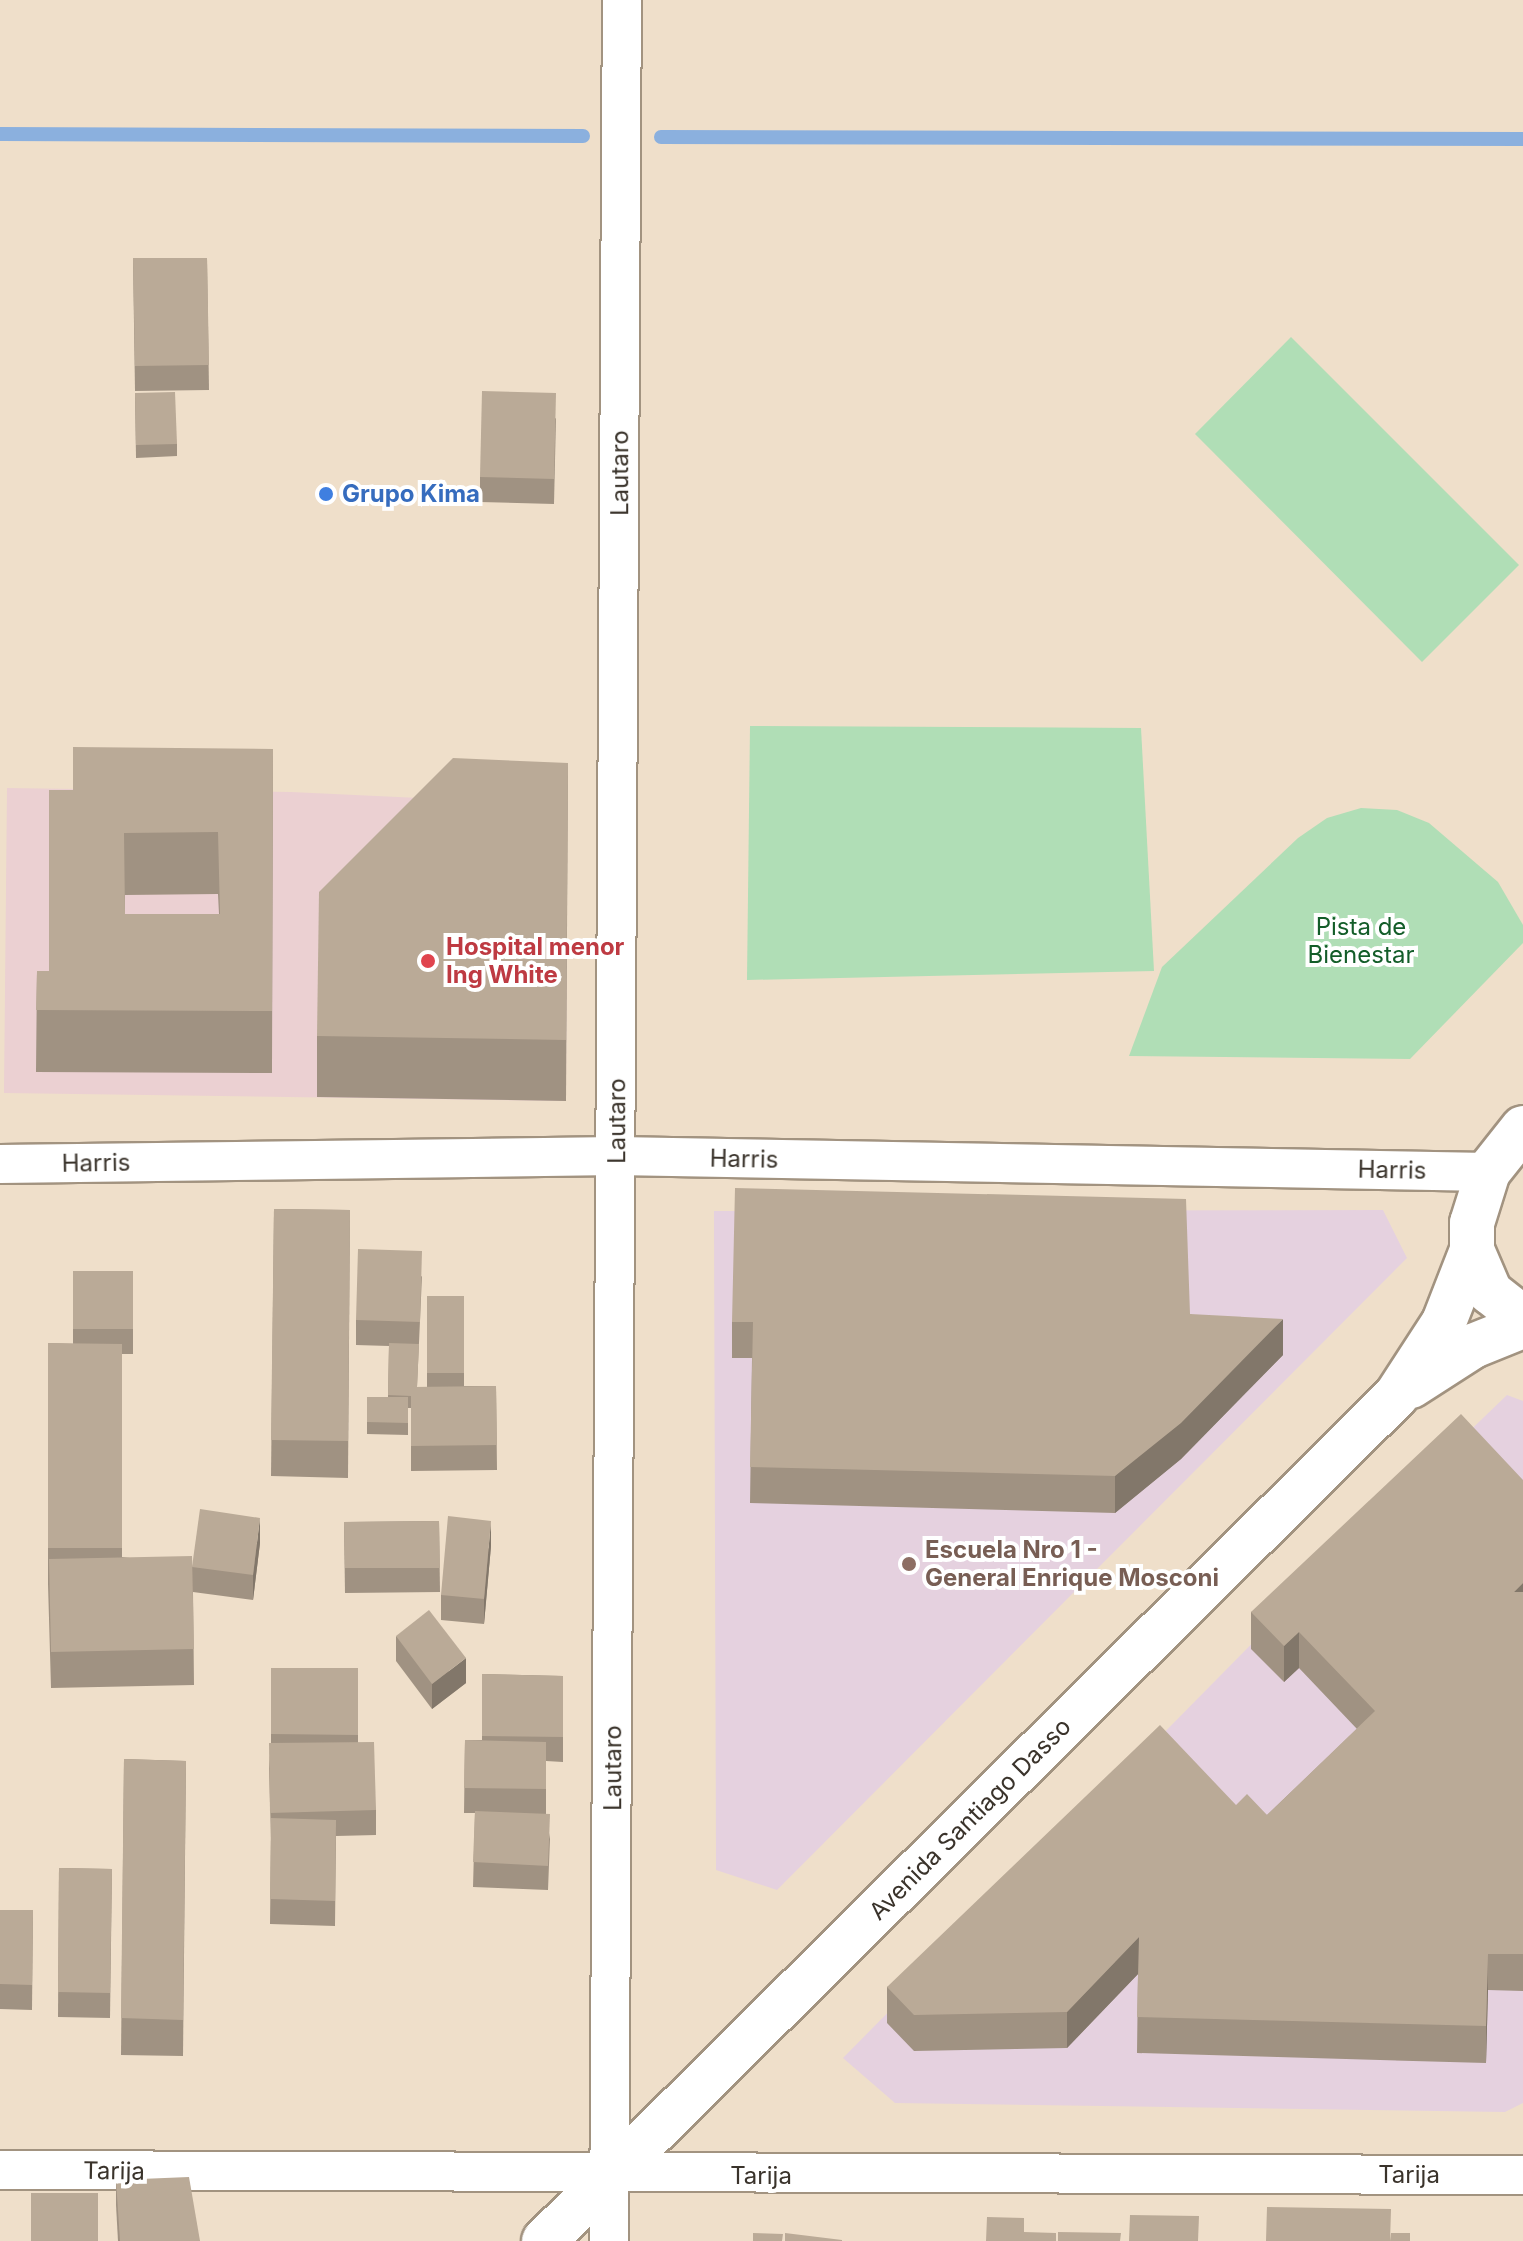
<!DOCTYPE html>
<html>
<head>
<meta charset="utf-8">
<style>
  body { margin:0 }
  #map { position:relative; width:1523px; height:2241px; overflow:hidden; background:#efdfca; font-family:Inter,sans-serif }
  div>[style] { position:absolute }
  .education>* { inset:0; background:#e5d1df }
  .medical>* { inset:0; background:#ebd0d2 }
  .green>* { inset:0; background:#b0deb6 }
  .stream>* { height:14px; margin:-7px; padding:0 7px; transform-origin:7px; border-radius:7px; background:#8bb0de }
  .roads { filter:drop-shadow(2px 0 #a29380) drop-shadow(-2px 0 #a29380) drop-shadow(0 2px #a29380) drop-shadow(0 -2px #a29380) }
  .minor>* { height:38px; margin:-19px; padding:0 19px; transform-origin:19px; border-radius:19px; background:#fff }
  .secondary>* { height:44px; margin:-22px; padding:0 22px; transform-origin:22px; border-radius:22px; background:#fff }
  .wall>* { inset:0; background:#a09282 }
  .shaded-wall>* { inset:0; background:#82776a }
  .building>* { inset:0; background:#baaa97 }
  .dots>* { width:22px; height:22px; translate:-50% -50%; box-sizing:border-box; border:4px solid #fff; border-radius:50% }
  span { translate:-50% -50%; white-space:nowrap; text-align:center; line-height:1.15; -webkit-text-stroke:8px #fff; paint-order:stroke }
  .street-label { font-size:24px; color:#3a332b }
  .shop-label { font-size:24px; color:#366cbe; font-weight:700 }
  .left { translate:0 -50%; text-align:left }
  .park-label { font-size:24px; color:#135d29 }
  .health-label { font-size:24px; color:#be3a42; font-weight:700 }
  .education-label { font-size:24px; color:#785e54; font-weight:700 }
</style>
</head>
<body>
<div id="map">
  <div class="education">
    <i style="clip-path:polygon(1383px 1210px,1407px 1258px,777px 1890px,716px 1870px,714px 1211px)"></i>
    <i style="clip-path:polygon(1507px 1395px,1523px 1401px,1523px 2103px,1505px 2112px,895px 2103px,843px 2058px,1451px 1442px,1455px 1445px)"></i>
  </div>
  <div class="medical">
    <i style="clip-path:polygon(7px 788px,291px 792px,567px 805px,566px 1101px,4px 1093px)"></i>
  </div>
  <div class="green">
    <i style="clip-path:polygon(1291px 337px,1519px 565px,1422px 662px,1195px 434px)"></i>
    <i style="clip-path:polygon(750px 726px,1141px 728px,1154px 971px,747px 980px)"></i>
    <i style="clip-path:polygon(1361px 808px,1397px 810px,1429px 823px,1498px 882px,1523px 925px,1523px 943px,1410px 1059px,1129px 1056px,1162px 967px,1298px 838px,1327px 818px)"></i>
  </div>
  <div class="stream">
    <i style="left:0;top:134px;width:583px;rotate:0.2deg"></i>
    <i style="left:661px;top:137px;width:862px;rotate:0.13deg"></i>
  </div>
  <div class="roads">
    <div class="minor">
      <i style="left:0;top:1164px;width:617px;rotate:-0.74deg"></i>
      <i style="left:617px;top:1156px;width:871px;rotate:1.05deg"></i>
      <i style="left:0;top:2170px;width:1523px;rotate:0.19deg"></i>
      <i style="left:609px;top:2241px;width:2241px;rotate:-89.67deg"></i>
    </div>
    <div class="secondary">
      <i style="left:1523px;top:1128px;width:56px;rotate:128.5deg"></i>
      <i style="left:1488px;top:1172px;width:53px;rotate:107.4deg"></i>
      <i style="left:1472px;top:1223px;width:27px;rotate:90deg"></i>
      <i style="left:1472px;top:1250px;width:46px;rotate:66.8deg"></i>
      <i style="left:1490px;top:1292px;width:42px;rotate:38.2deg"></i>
      <i style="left:1411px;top:1386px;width:74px;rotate:-32.8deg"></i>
      <i style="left:1473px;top:1346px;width:54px;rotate:-21.8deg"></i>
      <i style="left:544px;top:2241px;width:1200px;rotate:-44.76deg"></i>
      <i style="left:1396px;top:1396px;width:88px;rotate:-57deg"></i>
      <i style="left:1444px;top:1322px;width:77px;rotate:-68.7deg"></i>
    </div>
  </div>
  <div class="wall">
    <i style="clip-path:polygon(133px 258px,207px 258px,209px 390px,135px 391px)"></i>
    <i style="clip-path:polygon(135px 393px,177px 444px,177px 456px,136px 458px)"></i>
    <i style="clip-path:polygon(556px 418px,554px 504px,480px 502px,480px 477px)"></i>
    <i style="clip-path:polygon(evenodd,273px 749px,272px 1073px,36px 1072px,37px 971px,49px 971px,73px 790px,273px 749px,218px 894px,219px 914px,125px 914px,125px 895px,218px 894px)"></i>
    <i style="clip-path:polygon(568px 763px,566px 1101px,317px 1097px,317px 1036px)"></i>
    <i style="clip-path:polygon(274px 1209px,350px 1210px,348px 1478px,271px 1476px)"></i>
    <i style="clip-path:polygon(73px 1271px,133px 1271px,133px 1354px,122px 1354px,122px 1557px,192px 1566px,260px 1543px,253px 1600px,193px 1592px,194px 1685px,51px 1688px,48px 1584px,48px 1343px,73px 1344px)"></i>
    <i style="clip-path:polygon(422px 1276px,417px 1387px,427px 1387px,427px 1296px,464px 1296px,464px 1386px,496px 1386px,497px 1470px,411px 1471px,411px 1408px,408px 1408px,408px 1435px,367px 1434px,367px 1397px,388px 1397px,389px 1346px,356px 1345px,356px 1320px)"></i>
    <i style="clip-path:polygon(1190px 1314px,1283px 1355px,1181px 1459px,1115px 1513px,750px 1503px,752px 1358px,732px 1358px,732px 1322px)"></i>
    <i style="clip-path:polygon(1523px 1480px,1523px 1991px,1488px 1990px,1486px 2063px,1137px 2053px,1138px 1974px,1067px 2048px,914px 2051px,887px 2023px,887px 1987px,1236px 1805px,1267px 1815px,1357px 1729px,1299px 1668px,1284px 1682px,1251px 1649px,1251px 1612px)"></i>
    <i style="clip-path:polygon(439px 1521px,440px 1592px,345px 1593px,344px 1522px)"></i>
    <i style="clip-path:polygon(491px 1546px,484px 1624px,441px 1620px,441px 1595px)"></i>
    <i style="clip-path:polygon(396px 1636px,466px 1683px,432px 1709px,396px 1661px)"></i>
    <i style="clip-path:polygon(271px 1668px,358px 1668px,358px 1742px,376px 1810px,376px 1835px,336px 1836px,335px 1926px,270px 1924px,271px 1838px,269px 1768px,271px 1743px)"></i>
    <i style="clip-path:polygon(482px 1674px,563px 1676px,563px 1762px,546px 1761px,546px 1814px,550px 1839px,548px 1890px,473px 1887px,475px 1813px,464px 1813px,465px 1740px,482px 1740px)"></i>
    <i style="clip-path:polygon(124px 1759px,186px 1761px,183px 2056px,121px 2055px)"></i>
    <i style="clip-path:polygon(59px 1868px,112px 1869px,110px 2018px,58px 2017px)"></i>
    <i style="clip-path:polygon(0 1910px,33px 1910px,32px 2010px,0 2009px)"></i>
    <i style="clip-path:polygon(116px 2180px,200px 2241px,118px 2241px,116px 2205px)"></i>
  </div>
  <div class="shaded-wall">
    <i style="clip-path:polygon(1283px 1319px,1283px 1355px,1181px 1459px,1115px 1513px,1115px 1476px)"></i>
    <i style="clip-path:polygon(260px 1518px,260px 1543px,253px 1600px,253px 1575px)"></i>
    <i style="clip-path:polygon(491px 1521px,491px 1546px,484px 1624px,484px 1599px)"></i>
    <i style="clip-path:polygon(1523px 1583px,1523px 1619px,1514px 1592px)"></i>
    <i style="clip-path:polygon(1299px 1632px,1299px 1668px,1284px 1682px,1284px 1646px)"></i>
    <i style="clip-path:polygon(466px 1658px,466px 1683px,432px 1709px,432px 1684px)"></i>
    <i style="clip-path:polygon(1139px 1937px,1139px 1973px,1067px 2048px,1067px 2012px)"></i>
    <i style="clip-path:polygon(1488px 1954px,1488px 1990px,1486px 2063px,1486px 2026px)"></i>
  </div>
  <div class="building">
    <i style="clip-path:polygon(133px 258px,207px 258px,209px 365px,135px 366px)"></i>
    <i style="clip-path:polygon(482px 391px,556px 393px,554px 479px,480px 477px)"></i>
    <i style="clip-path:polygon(175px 392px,177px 444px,136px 445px,135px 393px)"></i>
    <i style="clip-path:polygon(evenodd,73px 747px,273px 749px,272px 1011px,36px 1010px,37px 971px,49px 971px,49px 790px,73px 790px,73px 747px,218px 832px,220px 914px,125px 914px,124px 833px,218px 832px)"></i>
    <i style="clip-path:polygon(453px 758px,568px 763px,566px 1040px,317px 1036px,319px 892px)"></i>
    <i style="clip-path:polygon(735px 1188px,1186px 1199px,1190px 1314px,1283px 1319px,1181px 1423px,1115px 1476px,750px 1467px,753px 1322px,732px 1322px)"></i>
    <i style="clip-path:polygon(274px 1209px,350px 1210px,348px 1441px,271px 1440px)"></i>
    <i style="clip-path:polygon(358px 1249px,422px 1251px,420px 1322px,356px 1320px)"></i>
    <i style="clip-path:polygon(73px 1271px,133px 1271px,133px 1329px,73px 1329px)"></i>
    <i style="clip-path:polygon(427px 1296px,464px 1296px,464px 1373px,427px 1373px)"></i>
    <i style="clip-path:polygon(48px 1343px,122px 1344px,122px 1548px,48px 1548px)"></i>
    <i style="clip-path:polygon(389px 1343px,419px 1344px,417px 1387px,411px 1387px,411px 1396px,388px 1395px)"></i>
    <i style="clip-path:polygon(496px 1386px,497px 1445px,411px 1446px,411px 1387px)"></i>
    <i style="clip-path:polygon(367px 1397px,408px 1397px,408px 1423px,367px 1422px)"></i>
    <i style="clip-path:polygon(1461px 1414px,1523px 1480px,1523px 1583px,1514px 1592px,1523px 1592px,1523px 1954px,1488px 1954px,1486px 2026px,1137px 2017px,1139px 1937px,1067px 2012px,914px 2015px,887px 1987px,1160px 1725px,1236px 1805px,1247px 1794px,1267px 1815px,1375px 1711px,1299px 1632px,1284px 1646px,1251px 1612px)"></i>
    <i style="clip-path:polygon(200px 1509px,260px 1518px,253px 1575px,192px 1567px)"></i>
    <i style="clip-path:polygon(448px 1516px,491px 1521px,484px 1599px,441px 1595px)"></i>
    <i style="clip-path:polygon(439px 1521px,440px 1568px,345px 1568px,344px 1522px)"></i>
    <i style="clip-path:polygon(192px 1556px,194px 1649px,51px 1652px,49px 1559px)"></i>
    <i style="clip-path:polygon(429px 1610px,466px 1658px,432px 1684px,396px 1636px)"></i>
    <i style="clip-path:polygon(271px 1668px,358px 1668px,358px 1735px,271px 1734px)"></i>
    <i style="clip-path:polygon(482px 1674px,563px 1676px,563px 1737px,482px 1736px)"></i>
    <i style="clip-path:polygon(465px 1740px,546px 1742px,546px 1789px,464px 1788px)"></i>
    <i style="clip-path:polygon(374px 1742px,376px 1810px,270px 1813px,269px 1743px)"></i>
    <i style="clip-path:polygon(124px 1759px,186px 1761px,183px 2020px,121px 2018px)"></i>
    <i style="clip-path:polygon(475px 1811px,550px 1814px,548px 1866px,473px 1862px)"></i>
    <i style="clip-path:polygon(271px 1818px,336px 1820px,335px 1901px,270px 1899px)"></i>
    <i style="clip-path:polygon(59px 1868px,112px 1869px,110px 1993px,58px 1992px)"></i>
    <i style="clip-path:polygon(0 1910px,33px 1910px,32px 1985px,0 1984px)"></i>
    <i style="clip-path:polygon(189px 2177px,200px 2241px,120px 2241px,116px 2180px)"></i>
    <i style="clip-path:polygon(31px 2193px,98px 2193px,98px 2241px,31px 2241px)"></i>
    <i style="clip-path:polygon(1267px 2207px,1391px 2209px,1390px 2241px,1266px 2241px)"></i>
    <i style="clip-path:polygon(1130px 2215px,1199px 2216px,1198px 2241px,1129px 2241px)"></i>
    <i style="clip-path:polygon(987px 2217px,1024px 2218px,1024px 2232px,1056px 2233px,1056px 2241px,986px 2241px)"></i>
    <i style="clip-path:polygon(1058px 2232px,1121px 2233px,1120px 2241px,1058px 2241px)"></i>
    <i style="clip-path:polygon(753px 2233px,783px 2234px,782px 2241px,753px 2241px)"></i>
    <i style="clip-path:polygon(785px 2233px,842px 2240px,842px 2241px,785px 2241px)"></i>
    <i style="clip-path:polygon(1391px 2233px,1410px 2233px,1410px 2241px,1390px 2241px)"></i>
  </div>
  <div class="dots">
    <i style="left:326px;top:494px;background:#3f7fe0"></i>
    <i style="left:428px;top:961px;background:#e0444e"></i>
    <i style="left:909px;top:1564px;background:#8d6e63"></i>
  </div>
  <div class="street-label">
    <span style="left:620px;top:473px;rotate:-90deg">Lautaro</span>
    <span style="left:617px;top:1121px;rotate:-90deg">Lautaro</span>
    <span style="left:744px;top:1159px;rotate:1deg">Harris</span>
    <span style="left:96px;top:1163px;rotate:-1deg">Harris</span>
    <span style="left:1392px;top:1170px;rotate:1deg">Harris</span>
    <span style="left:613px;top:1768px;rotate:-90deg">Lautaro</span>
    <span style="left:970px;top:1819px;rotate:-45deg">Avenida Santiago Dasso</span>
    <span style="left:114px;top:2171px;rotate:1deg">Tarija</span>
    <span style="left:1409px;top:2175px">Tarija</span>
    <span style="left:761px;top:2176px">Tarija</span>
  </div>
  <div class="shop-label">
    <span class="left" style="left:342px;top:494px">Grupo Kima</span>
  </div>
  <div class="park-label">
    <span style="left:1361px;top:941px">Pista de<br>Bienestar</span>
  </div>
  <div class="health-label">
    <span class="left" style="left:446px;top:961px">Hospital menor<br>Ing White</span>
  </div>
  <div class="education-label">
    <span class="left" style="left:925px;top:1564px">Escuela Nro 1 -<br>General Enrique Mosconi</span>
  </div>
</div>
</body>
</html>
